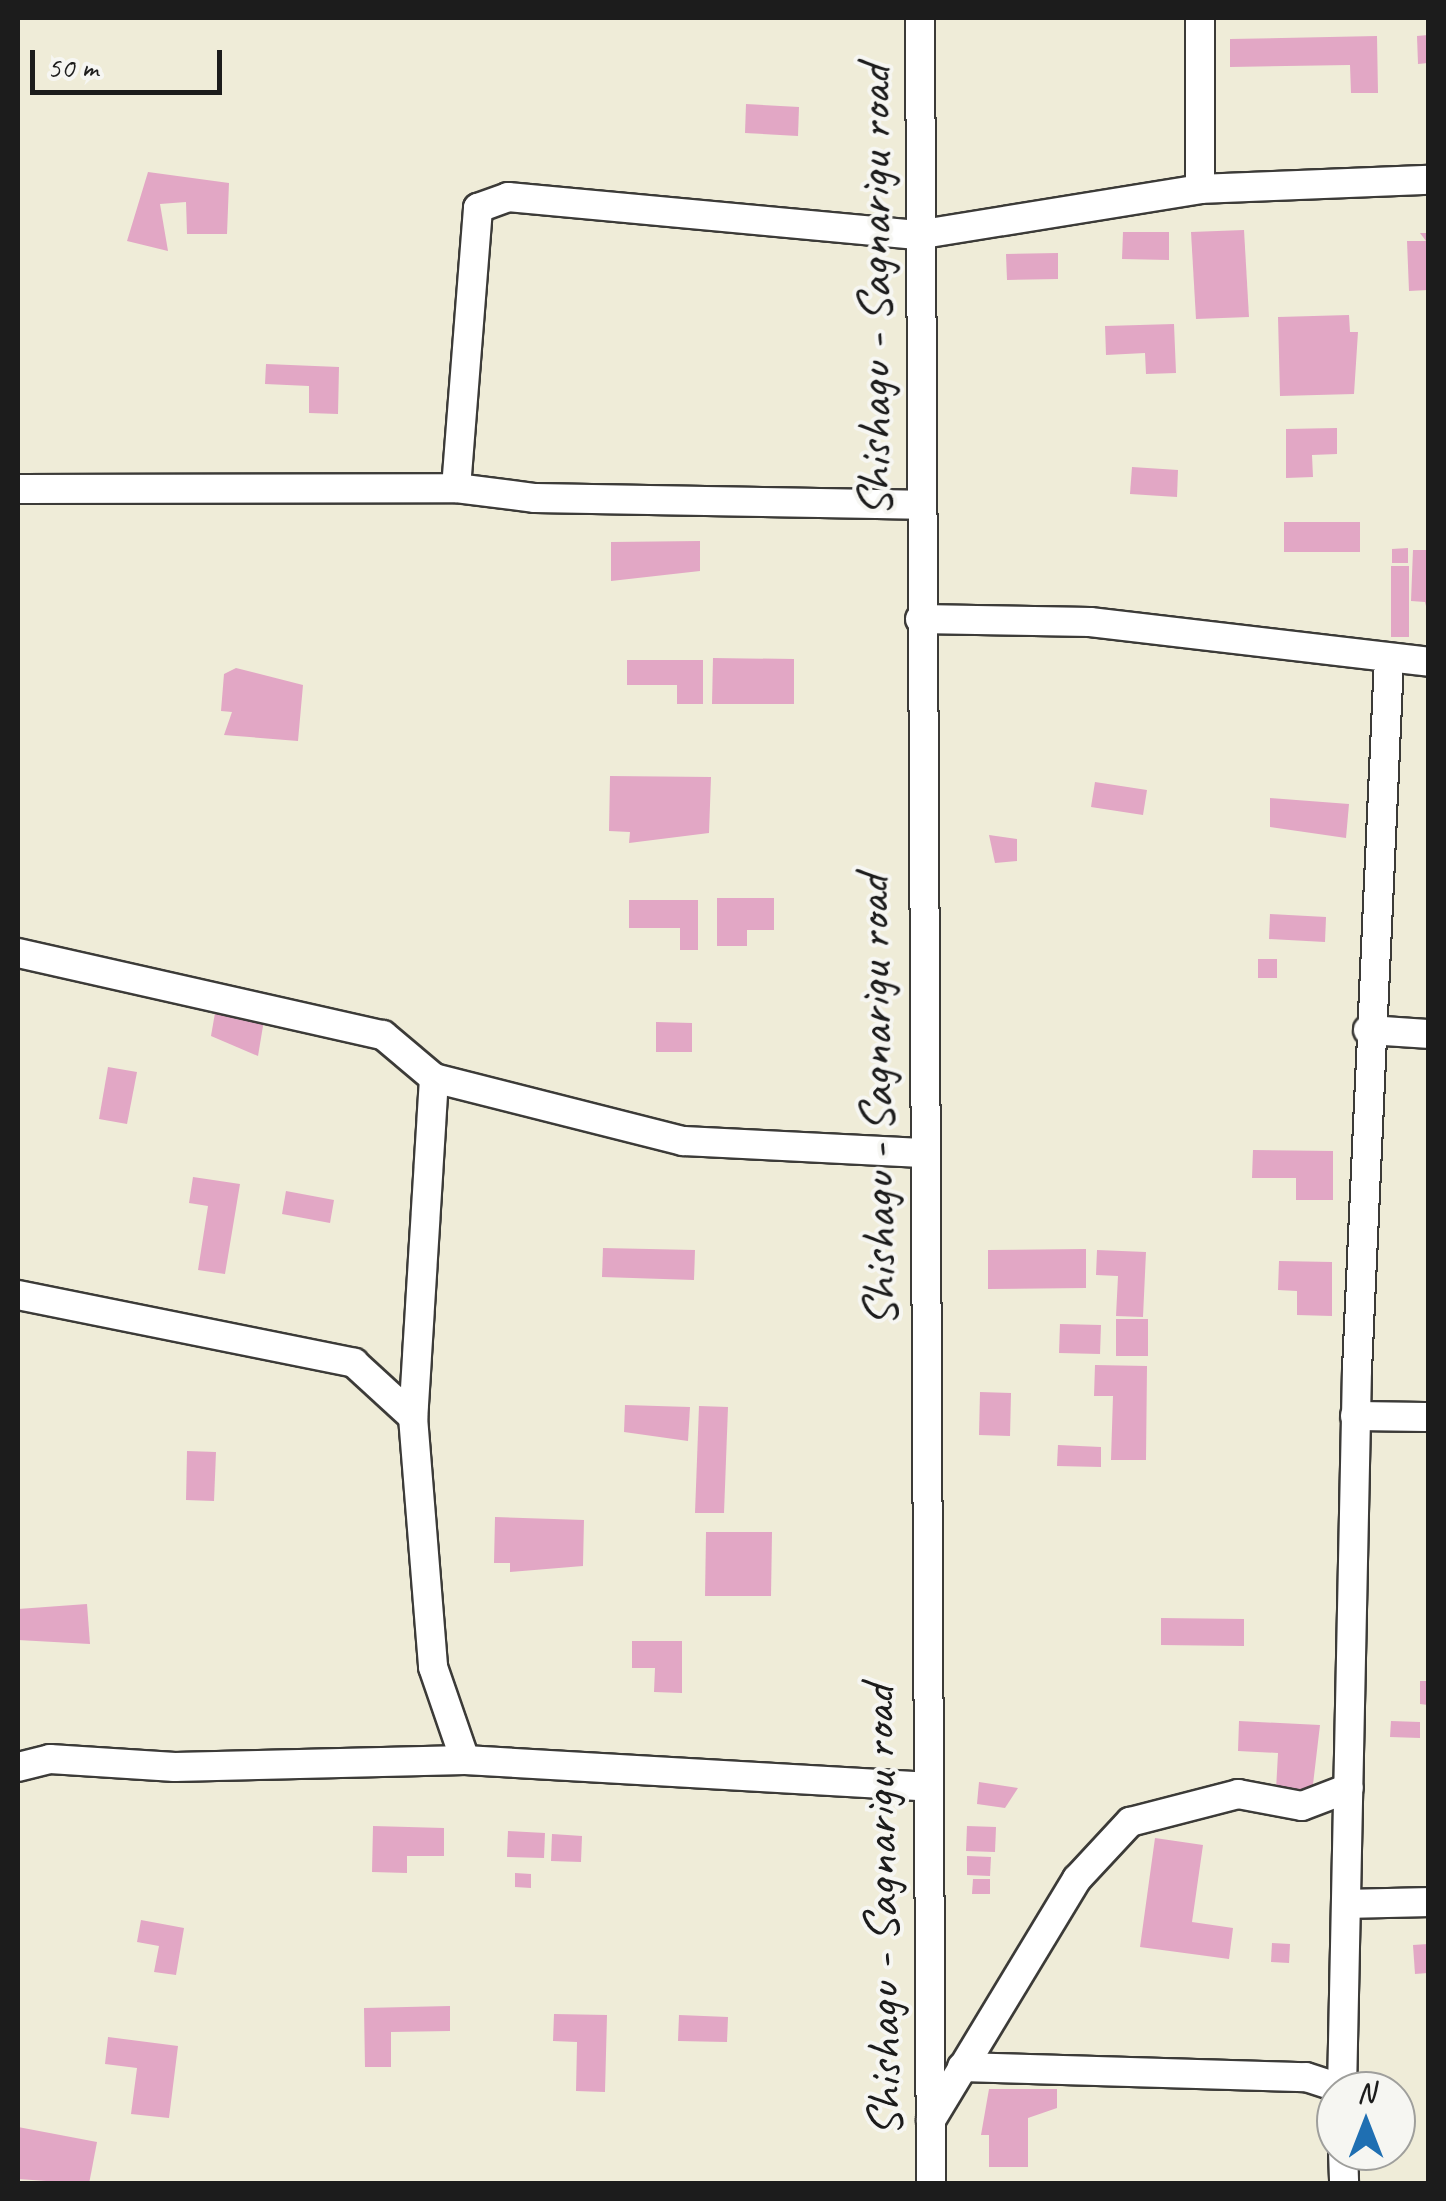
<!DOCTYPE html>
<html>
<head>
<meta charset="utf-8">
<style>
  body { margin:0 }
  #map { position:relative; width:1446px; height:2201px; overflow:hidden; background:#efecd8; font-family:Caveat,sans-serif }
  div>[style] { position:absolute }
  .building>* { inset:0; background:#e2a7c5 }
  .roads { filter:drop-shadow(2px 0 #3c3b38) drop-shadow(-2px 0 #3c3b38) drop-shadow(0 2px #3c3b38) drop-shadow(0 -2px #3c3b38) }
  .minor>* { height:28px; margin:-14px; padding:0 14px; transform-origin:14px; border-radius:14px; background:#fff }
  span { translate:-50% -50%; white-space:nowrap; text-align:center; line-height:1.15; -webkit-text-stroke:8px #f6f6f2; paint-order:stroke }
  .street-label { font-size:50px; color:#1c1c1c }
  .frame { position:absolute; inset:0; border:20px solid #1c1c1c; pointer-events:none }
  .north { position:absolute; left:1316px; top:2071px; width:100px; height:100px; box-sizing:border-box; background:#f6f6f2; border:2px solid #9f9f9c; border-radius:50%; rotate:0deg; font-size:28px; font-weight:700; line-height:40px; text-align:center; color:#1c1c1c }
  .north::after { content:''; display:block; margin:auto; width:35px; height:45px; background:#1f6fb2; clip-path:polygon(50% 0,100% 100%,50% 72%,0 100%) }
  .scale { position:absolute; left:30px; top:50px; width:192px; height:45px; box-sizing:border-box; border:5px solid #1c1c1c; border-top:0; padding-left:12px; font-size:30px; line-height:35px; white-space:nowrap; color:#1c1c1c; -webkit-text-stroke:8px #f6f6f2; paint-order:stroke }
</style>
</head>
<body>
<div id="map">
  <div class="building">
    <i style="clip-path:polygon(1428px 35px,1428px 63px,1418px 64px,1417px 36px)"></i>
    <i style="clip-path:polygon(1377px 36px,1378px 93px,1351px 93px,1350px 65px,1230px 67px,1230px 39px)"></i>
    <i style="clip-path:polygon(746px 104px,799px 107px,798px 136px,745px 133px)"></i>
    <i style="clip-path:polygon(148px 172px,229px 183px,227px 234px,187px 234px,186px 202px,160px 204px,168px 251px,127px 241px)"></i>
    <i style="clip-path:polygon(1244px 230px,1249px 317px,1196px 319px,1191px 232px)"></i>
    <i style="clip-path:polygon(1123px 232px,1169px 232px,1169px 260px,1122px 259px)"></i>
    <i style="clip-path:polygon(1420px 233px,1428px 233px,1428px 290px,1409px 291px,1407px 241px,1426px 241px)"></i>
    <i style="clip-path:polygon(1058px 253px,1058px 279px,1007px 280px,1006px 254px)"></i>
    <i style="clip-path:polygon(1349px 315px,1350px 332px,1358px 332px,1354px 394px,1280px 396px,1278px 317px)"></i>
    <i style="clip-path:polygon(1174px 324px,1176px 373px,1146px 374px,1145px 353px,1106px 355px,1105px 326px)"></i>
    <i style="clip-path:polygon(266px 364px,339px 367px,338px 414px,309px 413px,309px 386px,265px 384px)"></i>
    <i style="clip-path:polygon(1337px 428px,1337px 454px,1312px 455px,1313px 477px,1286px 478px,1286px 429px)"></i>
    <i style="clip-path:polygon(1132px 467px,1178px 470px,1177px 497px,1130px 494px)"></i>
    <i style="clip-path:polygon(1284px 522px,1360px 522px,1360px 552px,1284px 552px)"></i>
    <i style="clip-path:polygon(700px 541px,700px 571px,611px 581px,611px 542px)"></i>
    <i style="clip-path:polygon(1408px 548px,1408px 563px,1392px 563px,1392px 549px)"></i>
    <i style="clip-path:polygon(1413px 550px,1428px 550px,1428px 614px,1425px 602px,1411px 601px)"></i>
    <i style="clip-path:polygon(1391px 566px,1409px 566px,1409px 637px,1391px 637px)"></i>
    <i style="clip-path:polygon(713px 658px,794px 659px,794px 704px,712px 704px)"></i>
    <i style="clip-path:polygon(627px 660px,703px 660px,703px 704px,677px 704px,677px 685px,627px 685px)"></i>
    <i style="clip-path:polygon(236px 668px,303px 685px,298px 741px,224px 735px,232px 712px,221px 711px,224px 674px)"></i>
    <i style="clip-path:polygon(610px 776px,711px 777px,709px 833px,629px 843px,630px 832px,609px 831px)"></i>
    <i style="clip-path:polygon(1095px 782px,1147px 790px,1143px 815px,1091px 807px)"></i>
    <i style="clip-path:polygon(1270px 798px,1349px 804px,1346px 838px,1270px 827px)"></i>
    <i style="clip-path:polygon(989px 835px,1017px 839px,1017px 861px,995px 863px)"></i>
    <i style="clip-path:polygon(717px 898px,774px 898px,774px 930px,747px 930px,747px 946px,717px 946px)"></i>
    <i style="clip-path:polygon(629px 900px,698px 900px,698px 950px,680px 950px,680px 928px,629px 928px)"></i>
    <i style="clip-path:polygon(1270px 914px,1326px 917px,1325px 942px,1269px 939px)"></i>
    <i style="clip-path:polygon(1258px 959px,1277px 959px,1277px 978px,1258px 978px)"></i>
    <i style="clip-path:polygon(215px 1013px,264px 1020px,258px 1056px,211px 1036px)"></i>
    <i style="clip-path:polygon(656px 1022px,692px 1023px,692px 1052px,656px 1052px)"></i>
    <i style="clip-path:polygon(108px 1067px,137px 1072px,127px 1124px,99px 1119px)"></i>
    <i style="clip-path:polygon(1253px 1150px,1333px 1151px,1333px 1200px,1296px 1200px,1296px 1178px,1252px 1178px)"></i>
    <i style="clip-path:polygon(193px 1177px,240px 1184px,225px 1274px,198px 1270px,208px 1206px,189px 1203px)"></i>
    <i style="clip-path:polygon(286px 1191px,334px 1200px,330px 1223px,282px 1214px)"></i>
    <i style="clip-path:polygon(603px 1248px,695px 1250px,694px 1280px,602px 1277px)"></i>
    <i style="clip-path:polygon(1086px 1249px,1086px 1288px,988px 1289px,988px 1250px)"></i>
    <i style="clip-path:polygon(1097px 1250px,1146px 1252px,1143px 1317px,1116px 1316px,1118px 1276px,1096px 1275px)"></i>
    <i style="clip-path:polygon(1279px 1261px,1332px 1262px,1332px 1316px,1297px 1315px,1297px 1291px,1278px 1290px)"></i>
    <i style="clip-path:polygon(1116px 1319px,1148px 1319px,1148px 1356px,1116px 1356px)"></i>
    <i style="clip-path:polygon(1060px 1324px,1101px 1325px,1100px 1354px,1059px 1353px)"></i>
    <i style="clip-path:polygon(1095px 1365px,1147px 1366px,1146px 1460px,1111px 1460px,1113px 1396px,1094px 1396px)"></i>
    <i style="clip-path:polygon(980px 1392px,1011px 1393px,1010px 1436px,979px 1435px)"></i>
    <i style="clip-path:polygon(625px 1405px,690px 1407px,688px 1441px,624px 1432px)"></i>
    <i style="clip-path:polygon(699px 1406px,728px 1407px,724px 1513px,695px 1513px)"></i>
    <i style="clip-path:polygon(1058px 1445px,1101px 1447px,1101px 1467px,1057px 1466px)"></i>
    <i style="clip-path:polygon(187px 1451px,216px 1452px,214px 1501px,186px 1500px)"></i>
    <i style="clip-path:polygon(495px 1517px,584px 1520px,583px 1566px,510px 1572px,510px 1563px,494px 1563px)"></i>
    <i style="clip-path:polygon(706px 1532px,772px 1532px,771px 1596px,705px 1596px)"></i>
    <i style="clip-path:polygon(87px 1604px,90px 1644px,18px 1640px,18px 1609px)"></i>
    <i style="clip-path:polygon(1161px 1618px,1244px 1619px,1244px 1646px,1161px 1645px)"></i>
    <i style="clip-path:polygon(632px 1641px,682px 1641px,682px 1693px,654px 1692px,655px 1668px,632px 1668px)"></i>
    <i style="clip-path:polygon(1420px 1681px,1428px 1681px,1428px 1705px,1420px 1704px)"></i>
    <i style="clip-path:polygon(1239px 1721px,1320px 1725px,1312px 1793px,1276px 1790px,1278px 1753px,1238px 1751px)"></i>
    <i style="clip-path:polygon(1391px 1721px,1420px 1722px,1420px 1738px,1390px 1737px)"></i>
    <i style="clip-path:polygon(979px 1782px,1018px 1788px,1005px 1808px,977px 1804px)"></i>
    <i style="clip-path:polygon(373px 1826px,444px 1828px,444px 1856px,407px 1856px,407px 1873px,372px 1872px)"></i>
    <i style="clip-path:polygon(967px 1826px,996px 1827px,995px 1852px,966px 1851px)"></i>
    <i style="clip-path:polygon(508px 1831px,545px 1833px,544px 1858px,507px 1857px)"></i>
    <i style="clip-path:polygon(552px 1834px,582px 1836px,581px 1862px,551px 1861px)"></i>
    <i style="clip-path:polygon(1155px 1838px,1203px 1845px,1192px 1922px,1233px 1928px,1229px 1959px,1140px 1947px)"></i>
    <i style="clip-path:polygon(967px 1856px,991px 1857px,990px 1876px,967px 1875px)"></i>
    <i style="clip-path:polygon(515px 1873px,531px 1874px,531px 1888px,515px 1887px)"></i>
    <i style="clip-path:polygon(973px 1879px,990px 1879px,990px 1894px,972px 1894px)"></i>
    <i style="clip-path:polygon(141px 1920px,184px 1928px,176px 1975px,154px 1972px,159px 1946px,137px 1942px)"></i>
    <i style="clip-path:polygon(1272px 1943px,1290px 1944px,1289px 1963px,1271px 1962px)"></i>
    <i style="clip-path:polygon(1428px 1944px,1428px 1973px,1415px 1974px,1413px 1945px)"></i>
    <i style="clip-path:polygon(450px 2006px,450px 2031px,391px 2032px,391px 2067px,365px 2067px,364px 2008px)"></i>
    <i style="clip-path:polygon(554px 2014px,607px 2015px,605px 2092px,576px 2091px,577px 2042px,553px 2041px)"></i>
    <i style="clip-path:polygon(679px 2015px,728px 2017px,727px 2042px,678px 2041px)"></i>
    <i style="clip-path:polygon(108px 2037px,178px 2046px,169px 2118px,131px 2114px,137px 2068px,105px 2064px)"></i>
    <i style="clip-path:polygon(989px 2089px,1057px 2089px,1057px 2108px,1028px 2118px,1028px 2167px,989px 2167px,989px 2135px,981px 2135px)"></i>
    <i style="clip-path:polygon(18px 2127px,97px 2142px,89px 2184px,18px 2179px)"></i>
  </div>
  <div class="roads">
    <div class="minor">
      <i style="left:920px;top:18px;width:2166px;rotate:89.71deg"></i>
      <i style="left:1200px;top:189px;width:171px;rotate:-90deg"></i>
      <i style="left:456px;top:488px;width:281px;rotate:-85.5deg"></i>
      <i style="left:478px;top:208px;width:32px;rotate:-20deg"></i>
      <i style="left:508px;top:197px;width:411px;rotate:5.3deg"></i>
      <i style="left:917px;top:235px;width:287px;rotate:-9.2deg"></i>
      <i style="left:1200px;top:189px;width:228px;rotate:-2.3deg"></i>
      <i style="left:18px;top:489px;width:438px;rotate:-0.1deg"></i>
      <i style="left:456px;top:488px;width:80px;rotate:7.2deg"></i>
      <i style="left:535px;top:498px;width:384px;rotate:1deg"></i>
      <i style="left:920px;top:619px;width:170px;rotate:1deg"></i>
      <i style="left:1090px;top:622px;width:340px;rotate:6.7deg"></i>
      <i style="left:18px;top:953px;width:374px;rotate:12.7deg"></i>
      <i style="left:383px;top:1035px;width:67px;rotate:40.1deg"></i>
      <i style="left:434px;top:1078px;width:340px;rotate:93.5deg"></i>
      <i style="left:1368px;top:1030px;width:60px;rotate:3.8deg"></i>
      <i style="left:434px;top:1078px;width:257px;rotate:14.2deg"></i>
      <i style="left:683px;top:1141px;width:240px;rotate:2.9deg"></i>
      <i style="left:18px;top:1295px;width:343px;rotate:11.4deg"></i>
      <i style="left:354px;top:1363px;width:80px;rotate:42.5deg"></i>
      <i style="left:413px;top:1417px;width:251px;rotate:85.4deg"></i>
      <i style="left:433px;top:1667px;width:98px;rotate:71deg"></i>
      <i style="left:1355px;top:1416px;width:73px;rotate:0.8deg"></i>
      <i style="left:18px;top:1767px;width:33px;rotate:-14deg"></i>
      <i style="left:50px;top:1759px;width:125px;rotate:3.7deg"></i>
      <i style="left:175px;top:1767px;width:290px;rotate:-1.4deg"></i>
      <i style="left:465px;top:1760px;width:458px;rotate:3.3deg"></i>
      <i style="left:1347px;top:1904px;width:81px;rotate:-1.4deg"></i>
      <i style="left:962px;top:2067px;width:344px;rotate:1.7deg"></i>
      <i style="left:1306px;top:2077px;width:38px;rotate:18deg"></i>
      <i style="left:1342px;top:2091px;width:721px;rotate:-88.81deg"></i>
      <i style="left:1357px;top:1370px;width:711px;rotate:-87.42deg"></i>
      <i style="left:931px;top:2120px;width:282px;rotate:-58.8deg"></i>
      <i style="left:1077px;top:1879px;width:78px;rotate:-47.1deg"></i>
      <i style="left:1130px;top:1822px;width:112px;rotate:-14.5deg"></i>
      <i style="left:1238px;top:1794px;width:65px;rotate:10.6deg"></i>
      <i style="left:1302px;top:1806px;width:50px;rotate:-21deg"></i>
      <i style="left:1343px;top:2151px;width:33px;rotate:88deg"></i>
    </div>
  </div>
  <div class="street-label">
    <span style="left:874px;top:291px;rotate:-90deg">Shishagu - Sagnarigu road</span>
    <span style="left:876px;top:1101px;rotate:-91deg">Shishagu - Sagnarigu road</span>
    <span style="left:881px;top:1911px;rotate:-91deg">Shishagu - Sagnarigu road</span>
  </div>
  <div class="frame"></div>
  <div class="north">N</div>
  <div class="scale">50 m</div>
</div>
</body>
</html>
